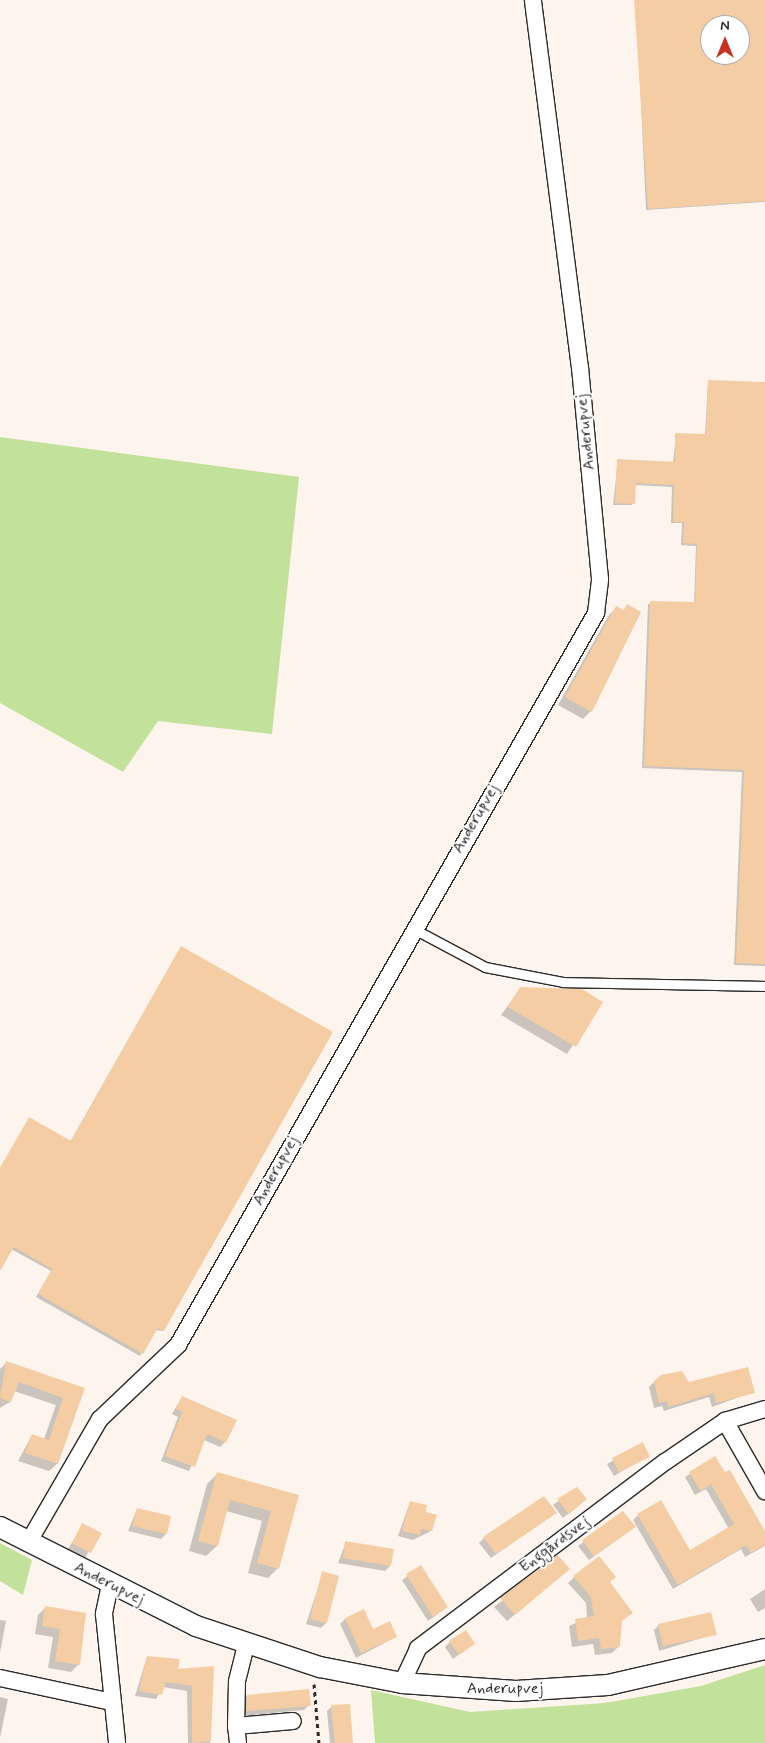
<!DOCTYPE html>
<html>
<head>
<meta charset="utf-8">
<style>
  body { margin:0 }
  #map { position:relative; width:765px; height:1743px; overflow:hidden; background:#fdf5ed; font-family:Mynerve,sans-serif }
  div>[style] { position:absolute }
  .green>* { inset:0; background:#c2e19a }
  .shadow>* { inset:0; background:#0003 }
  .building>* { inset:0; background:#f5cda4 }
  .path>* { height:3px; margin-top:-1.5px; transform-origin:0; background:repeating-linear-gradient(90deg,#2b2b2b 0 4px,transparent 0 8px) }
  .roads { filter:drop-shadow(1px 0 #2b2b2b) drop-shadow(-1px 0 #2b2b2b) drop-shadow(0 1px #2b2b2b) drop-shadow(0 -1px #2b2b2b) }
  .service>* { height:9px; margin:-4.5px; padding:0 4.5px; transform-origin:4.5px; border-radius:4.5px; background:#fff }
  .minor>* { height:16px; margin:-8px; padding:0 8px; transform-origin:8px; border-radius:8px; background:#fff }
  .tertiary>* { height:20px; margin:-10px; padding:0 10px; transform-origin:10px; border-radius:10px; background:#fff }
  span { translate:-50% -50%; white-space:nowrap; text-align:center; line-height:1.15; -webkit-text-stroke:4px #fff; paint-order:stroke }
  .street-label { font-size:16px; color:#2b2b2b }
  .north { position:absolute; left:700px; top:15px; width:50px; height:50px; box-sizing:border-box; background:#fff; border:1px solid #aaa; border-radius:50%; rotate:0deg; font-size:14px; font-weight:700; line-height:20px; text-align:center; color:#2b2b2b }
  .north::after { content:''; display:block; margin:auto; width:18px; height:22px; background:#c8321e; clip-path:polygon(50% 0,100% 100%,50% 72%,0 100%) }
</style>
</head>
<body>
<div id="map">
  <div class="green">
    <i style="clip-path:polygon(0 437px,299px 477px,272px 734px,158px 721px,123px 772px,0 703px)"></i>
    <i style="clip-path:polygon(0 1543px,32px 1560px,23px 1595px,0 1581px)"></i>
    <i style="clip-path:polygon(765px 1665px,765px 1743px,375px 1743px,371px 1690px,470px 1712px,605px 1703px,701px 1686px)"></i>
  </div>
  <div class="shadow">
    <i style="clip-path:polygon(evenodd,636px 0,765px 0,765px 202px,646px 210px,636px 0,710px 25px,740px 25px,740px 55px,710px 55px,710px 25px)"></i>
    <i style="clip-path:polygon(708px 381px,765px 383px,765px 966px,734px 965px,742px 772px,642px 768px,648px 604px,694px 603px,696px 546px,681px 545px,682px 523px,671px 523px,672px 487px,635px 485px,632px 505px,613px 505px,618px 460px,673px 463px,676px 434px,705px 435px)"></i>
    <i style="clip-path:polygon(627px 606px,591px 711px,583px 719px,558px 705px,609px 615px,617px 607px,623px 611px)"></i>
    <i style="clip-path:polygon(179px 950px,331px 1032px,163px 1331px,155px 1330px,140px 1356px,36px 1297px,51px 1271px,11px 1249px,0 1269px,0 1168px,29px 1119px,70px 1142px)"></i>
    <i style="clip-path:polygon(520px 989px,601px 1002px,567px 1054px,501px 1015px)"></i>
    <i style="clip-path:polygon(7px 1362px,83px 1389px,57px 1464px,49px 1471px,18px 1461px,32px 1435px,44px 1439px,56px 1405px,14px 1391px,10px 1402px,0 1408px,0 1369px)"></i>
    <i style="clip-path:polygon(654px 1382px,688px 1384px,753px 1392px,712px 1407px,709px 1397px,664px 1411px,662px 1406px,654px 1408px,649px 1387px)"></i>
    <i style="clip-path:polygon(182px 1397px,225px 1442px,220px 1447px,204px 1440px,189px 1471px,161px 1461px,178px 1417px,172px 1414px)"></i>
    <i style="clip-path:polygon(642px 1444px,648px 1456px,614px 1476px,607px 1464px)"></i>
    <i style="clip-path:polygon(714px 1458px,765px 1533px,765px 1546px,745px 1557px,741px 1549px,673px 1589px,633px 1520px,638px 1515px,690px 1552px,729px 1529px,706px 1489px,695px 1495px,685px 1477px)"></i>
    <i style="clip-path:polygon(217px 1474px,298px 1496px,278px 1568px,268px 1578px,248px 1573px,262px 1521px,226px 1511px,217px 1546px,206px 1556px,189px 1551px,207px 1484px)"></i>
    <i style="clip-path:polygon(576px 1488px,580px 1504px,563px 1518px,553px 1505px)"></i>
    <i style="clip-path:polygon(410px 1502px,431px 1531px,413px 1540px,398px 1536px)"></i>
    <i style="clip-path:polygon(137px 1509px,166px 1534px,161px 1539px,128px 1531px)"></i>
    <i style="clip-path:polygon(623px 1513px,635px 1527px,589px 1560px,578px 1546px)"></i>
    <i style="clip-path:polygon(550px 1517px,491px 1558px,479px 1543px,484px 1538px)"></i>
    <i style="clip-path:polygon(83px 1524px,100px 1533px,85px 1558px,68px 1549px)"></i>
    <i style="clip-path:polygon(346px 1542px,390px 1566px,385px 1571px,338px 1563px)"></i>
    <i style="clip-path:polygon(558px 1557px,561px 1576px,507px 1621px,494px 1607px)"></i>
    <i style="clip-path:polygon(421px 1567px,447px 1607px,428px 1621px,402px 1580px)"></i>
    <i style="clip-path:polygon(323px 1573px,326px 1623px,321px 1628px,306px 1624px)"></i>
    <i style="clip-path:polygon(574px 1577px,609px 1582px,620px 1622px,619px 1646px,612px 1653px,595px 1655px,593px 1644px,572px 1647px,569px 1626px,587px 1618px,586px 1603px,568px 1583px)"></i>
    <i style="clip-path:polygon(765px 1589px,765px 1608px,758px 1612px,750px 1599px)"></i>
    <i style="clip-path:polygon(46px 1607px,85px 1614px,79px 1664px,71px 1672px,48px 1668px,53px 1637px,35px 1634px,38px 1615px)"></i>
    <i style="clip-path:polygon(345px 1619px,372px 1631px,396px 1637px,356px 1658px,340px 1624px)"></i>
    <i style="clip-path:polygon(0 1620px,6px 1621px,0 1653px)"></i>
    <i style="clip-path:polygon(659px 1625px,715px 1634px,659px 1651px,654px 1630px)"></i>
    <i style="clip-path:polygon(450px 1642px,468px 1648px,453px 1659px,445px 1647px)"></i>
    <i style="clip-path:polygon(147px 1657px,176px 1671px,213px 1667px,210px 1743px,188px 1743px,187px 1691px,163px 1687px,156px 1699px,135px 1696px)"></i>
    <i style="clip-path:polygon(247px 1696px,309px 1705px,304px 1710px,242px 1716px,242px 1701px)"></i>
    <i style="clip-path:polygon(0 1697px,8px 1699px,0 1738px)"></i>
    <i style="clip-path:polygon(332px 1706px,352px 1743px,330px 1743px,327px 1711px)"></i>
  </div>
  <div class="building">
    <i style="clip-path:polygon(evenodd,634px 0,765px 0,765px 201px,648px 209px,634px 0,710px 25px,740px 25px,740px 55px,710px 55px,710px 25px)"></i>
    <i style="clip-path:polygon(708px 380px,765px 382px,765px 964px,736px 963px,744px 770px,644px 766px,650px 601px,695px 602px,697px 544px,683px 543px,684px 522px,673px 522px,674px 485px,636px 483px,635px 504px,615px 503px,617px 459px,675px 462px,675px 433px,706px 434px)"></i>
    <i style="clip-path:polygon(627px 604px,641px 612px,592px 712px,565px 697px,616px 606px,624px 610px)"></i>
    <i style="clip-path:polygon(181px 946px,333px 1032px,164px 1331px,158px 1328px,143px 1354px,38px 1294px,52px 1269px,14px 1247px,0 1271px,0 1168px,29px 1117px,71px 1141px)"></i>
    <i style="clip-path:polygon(520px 987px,582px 989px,603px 1002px,576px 1047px,508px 1007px)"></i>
    <i style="clip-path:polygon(6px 1361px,85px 1388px,58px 1464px,25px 1453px,32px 1434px,49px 1440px,63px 1398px,19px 1382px,11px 1402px,0 1398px)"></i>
    <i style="clip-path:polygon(748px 1367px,755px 1393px,716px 1403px,714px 1393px,668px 1407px,667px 1401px,659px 1403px,654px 1381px,661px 1375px,682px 1371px,689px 1382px)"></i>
    <i style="clip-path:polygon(182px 1396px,237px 1420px,226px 1443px,207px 1434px,195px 1467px,165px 1456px,182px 1412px,176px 1409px)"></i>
    <i style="clip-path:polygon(643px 1442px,650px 1457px,619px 1472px,612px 1458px)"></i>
    <i style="clip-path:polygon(715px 1456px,725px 1472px,730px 1470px,765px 1531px,765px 1545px,751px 1553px,746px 1545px,678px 1585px,637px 1514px,661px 1500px,690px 1550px,734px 1524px,711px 1484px,701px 1491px,689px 1472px)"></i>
    <i style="clip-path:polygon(217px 1472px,299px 1495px,279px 1569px,257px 1563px,271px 1511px,230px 1500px,218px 1546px,198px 1541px)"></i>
    <i style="clip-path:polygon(577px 1487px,587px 1499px,569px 1514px,557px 1499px)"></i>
    <i style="clip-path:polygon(544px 1496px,557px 1513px,496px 1554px,483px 1537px)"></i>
    <i style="clip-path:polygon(410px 1501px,427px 1505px,426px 1512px,437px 1515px,432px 1531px,421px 1529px,420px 1535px,402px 1531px)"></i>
    <i style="clip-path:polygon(137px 1508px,171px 1516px,167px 1534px,132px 1526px)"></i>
    <i style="clip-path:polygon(623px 1511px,636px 1527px,594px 1556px,582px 1540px)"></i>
    <i style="clip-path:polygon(82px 1523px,102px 1533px,91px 1553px,72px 1543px)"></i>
    <i style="clip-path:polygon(345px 1541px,394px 1549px,391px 1566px,343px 1558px)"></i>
    <i style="clip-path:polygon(558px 1555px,570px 1569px,515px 1615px,500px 1598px)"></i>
    <i style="clip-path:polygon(599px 1556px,616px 1577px,610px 1582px,633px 1613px,622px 1621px,620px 1647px,601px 1649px,599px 1638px,578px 1641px,575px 1619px,594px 1616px,591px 1597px,573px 1576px)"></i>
    <i style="clip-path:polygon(421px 1565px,448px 1607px,433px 1617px,406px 1574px)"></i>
    <i style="clip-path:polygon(322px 1571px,339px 1576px,327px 1623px,310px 1619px)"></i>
    <i style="clip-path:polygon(45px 1606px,86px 1613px,80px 1665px,55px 1661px,60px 1629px,42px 1626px)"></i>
    <i style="clip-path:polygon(364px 1609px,373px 1629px,390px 1621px,397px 1637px,361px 1653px,345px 1618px)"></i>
    <i style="clip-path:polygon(711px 1612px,717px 1635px,663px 1646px,658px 1624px)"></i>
    <i style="clip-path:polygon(466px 1630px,475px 1644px,459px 1655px,449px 1641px)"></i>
    <i style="clip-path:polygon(147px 1656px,180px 1659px,178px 1669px,214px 1666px,211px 1741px,192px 1743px,192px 1686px,166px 1682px,162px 1695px,139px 1691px)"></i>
    <i style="clip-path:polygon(309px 1689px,311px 1706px,246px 1711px,247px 1695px)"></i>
    <i style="clip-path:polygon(350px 1704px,353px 1743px,335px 1743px,331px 1705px)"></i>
  </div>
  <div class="path">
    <i style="left:314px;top:1684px;width:59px;rotate:85.2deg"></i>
  </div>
  <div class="roads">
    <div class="service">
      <i style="left:412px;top:928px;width:83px;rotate:28.1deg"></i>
      <i style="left:485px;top:967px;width:79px;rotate:10.9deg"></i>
      <i style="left:563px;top:982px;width:202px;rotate:1.1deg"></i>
    </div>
    <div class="minor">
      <i style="left:725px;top:1421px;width:81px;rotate:60.3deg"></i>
      <i style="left:28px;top:1543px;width:143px;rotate:-59.9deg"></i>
      <i style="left:100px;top:1419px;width:108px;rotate:-43.5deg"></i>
      <i style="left:178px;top:1345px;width:843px;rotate:-60.27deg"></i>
      <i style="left:596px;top:613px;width:34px;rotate:-83deg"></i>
      <i style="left:600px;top:579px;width:212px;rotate:-95.4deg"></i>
      <i style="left:580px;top:368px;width:371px;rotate:-97.3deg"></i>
      <i style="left:110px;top:1585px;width:30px;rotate:102deg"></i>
      <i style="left:104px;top:1614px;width:130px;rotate:84.2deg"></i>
      <i style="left:246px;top:1645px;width:38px;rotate:104deg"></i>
      <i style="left:237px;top:1682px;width:44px;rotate:91.3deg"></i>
      <i style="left:236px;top:1726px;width:57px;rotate:-5deg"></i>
      <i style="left:0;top:1678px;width:115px;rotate:12.1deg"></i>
      <i style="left:402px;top:1683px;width:38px;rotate:-65deg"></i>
      <i style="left:418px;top:1648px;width:309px;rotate:-37deg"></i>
      <i style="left:665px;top:1462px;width:73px;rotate:-34.3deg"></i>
      <i style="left:725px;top:1421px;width:42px;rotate:-16.7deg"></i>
      <i style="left:236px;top:1726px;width:17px;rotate:83deg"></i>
    </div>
    <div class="tertiary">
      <i style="left:0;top:1527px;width:220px;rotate:26.8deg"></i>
      <i style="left:196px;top:1626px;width:131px;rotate:18.3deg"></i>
      <i style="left:320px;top:1667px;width:84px;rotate:11deg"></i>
      <i style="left:402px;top:1683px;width:114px;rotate:4deg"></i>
      <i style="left:516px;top:1691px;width:92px;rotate:-3.7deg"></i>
      <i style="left:608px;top:1685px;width:161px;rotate:-12.9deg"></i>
    </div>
  </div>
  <div class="street-label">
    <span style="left:586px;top:432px;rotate:-96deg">Anderupvej</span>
    <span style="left:476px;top:819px;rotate:-60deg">Anderupvej</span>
    <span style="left:276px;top:1171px;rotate:-61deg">Anderupvej</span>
    <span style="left:555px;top:1545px;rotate:-37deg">Enggårdsvej</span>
    <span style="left:109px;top:1584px;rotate:27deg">Anderupvej</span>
    <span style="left:505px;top:1689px">Anderupvej</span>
  </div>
  <div class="north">N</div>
</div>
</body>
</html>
